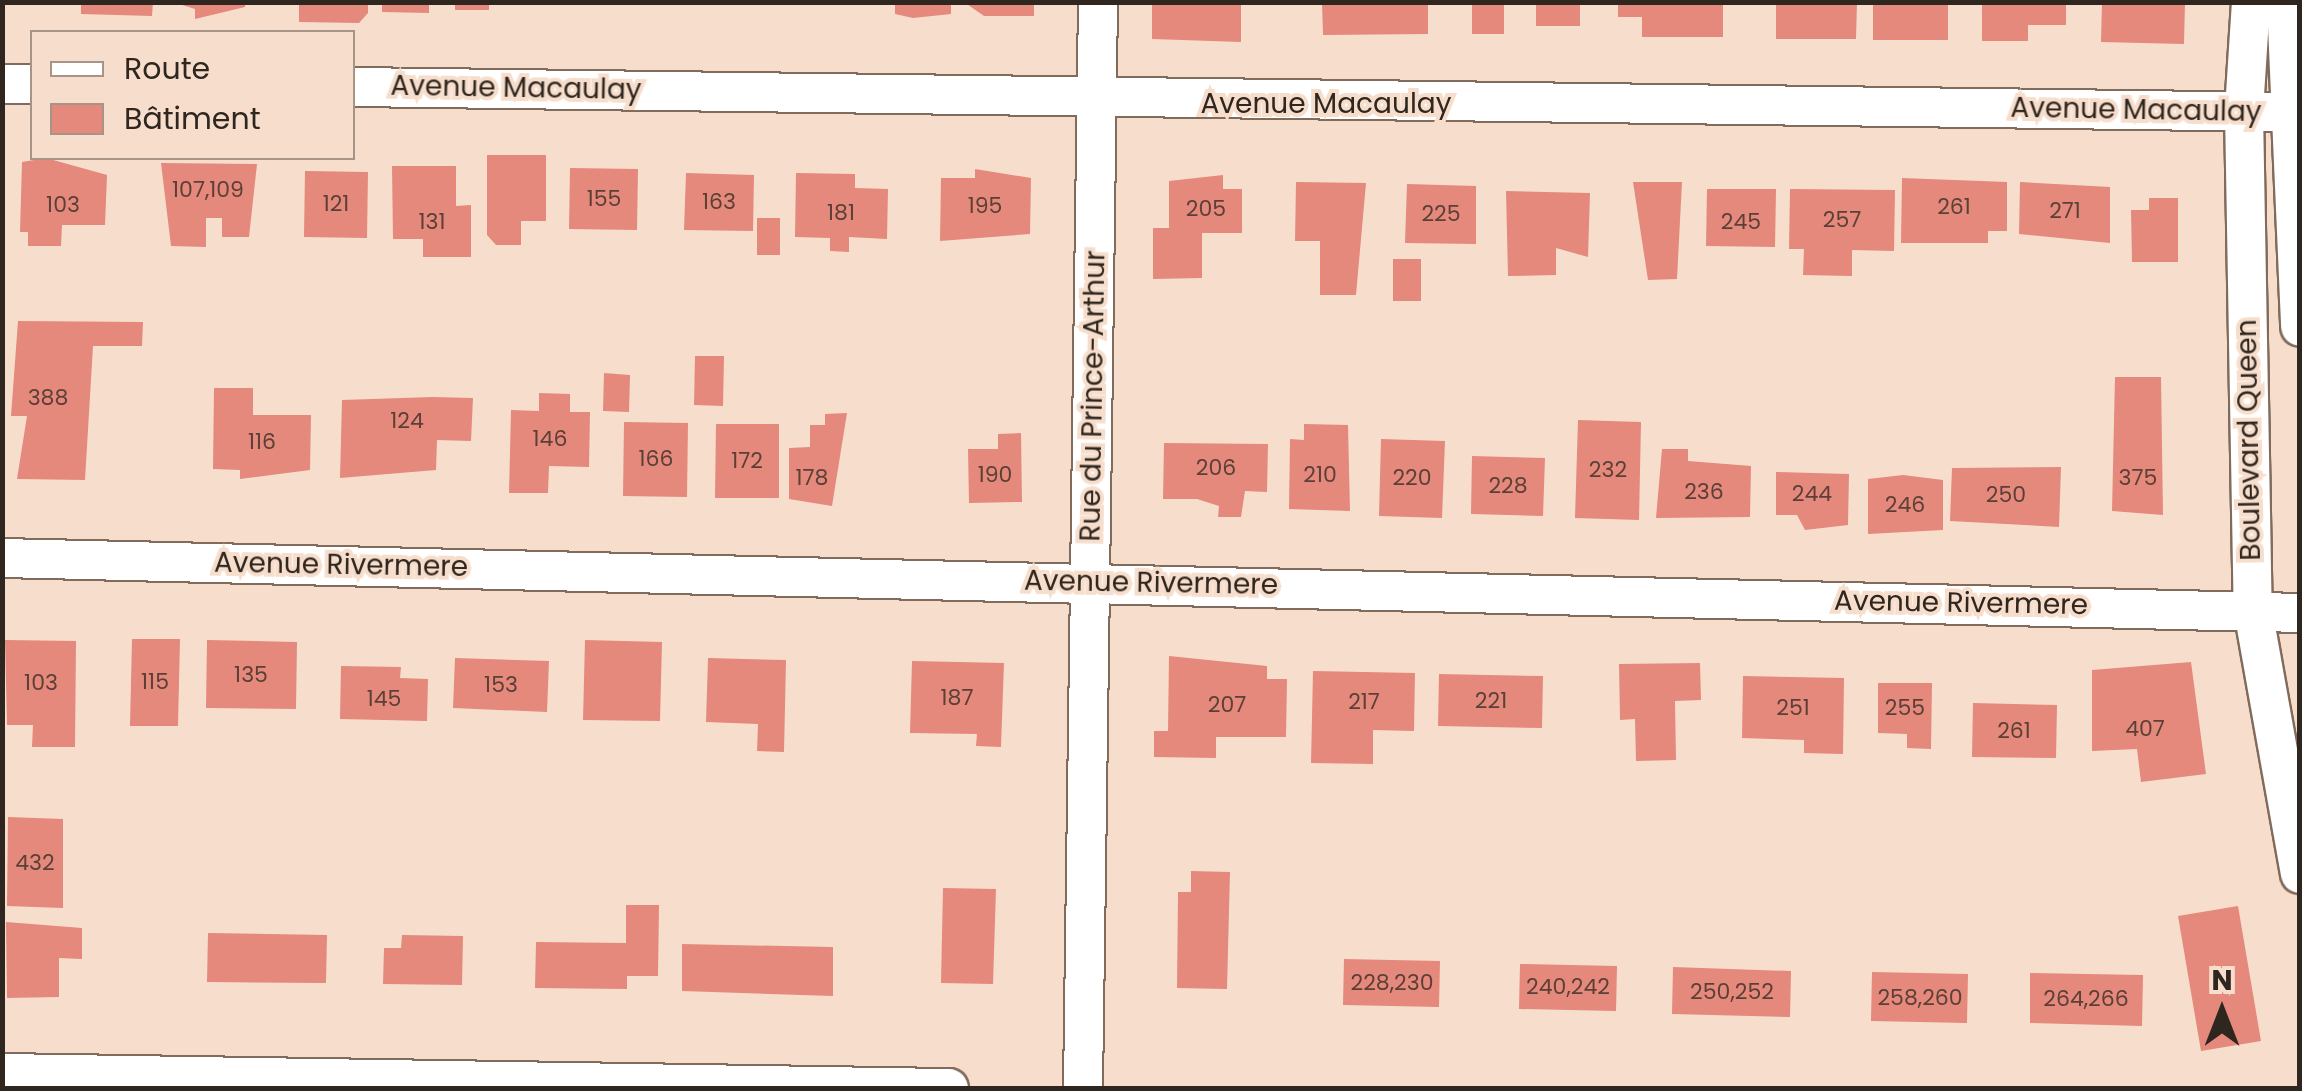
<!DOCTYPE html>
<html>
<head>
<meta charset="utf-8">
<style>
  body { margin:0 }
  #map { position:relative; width:2302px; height:1091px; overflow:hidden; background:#f7decc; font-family:Poppins,sans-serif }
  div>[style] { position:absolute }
  .building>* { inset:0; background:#e4897b }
  .roads { filter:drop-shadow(2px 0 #816b5c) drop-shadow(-2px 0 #816b5c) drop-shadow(0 2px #816b5c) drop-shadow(0 -2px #816b5c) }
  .minor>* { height:38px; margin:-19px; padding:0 19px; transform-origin:19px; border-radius:19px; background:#fff }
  span { translate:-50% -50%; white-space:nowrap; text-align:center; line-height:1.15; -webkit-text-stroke:8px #f7decc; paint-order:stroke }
  .number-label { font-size:22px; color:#5c3f36 }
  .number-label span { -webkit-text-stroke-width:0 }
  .street-label { font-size:28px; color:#2f261f }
  .frame { position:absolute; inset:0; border:5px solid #2f261f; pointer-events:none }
  .legend { position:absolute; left:30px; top:30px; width:325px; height:130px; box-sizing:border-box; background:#f7decc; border:2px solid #a79487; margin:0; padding:12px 18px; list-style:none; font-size:30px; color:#2f261f }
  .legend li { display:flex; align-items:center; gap:20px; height:50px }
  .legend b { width:50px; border:2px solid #a79487 }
  .north { position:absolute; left:2172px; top:961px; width:100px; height:100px; -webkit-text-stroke:8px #f7decc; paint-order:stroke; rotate:0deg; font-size:28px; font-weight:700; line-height:40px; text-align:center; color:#2f261f }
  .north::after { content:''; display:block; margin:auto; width:35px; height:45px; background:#2f261f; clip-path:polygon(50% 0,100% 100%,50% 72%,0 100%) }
</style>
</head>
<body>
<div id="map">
  <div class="building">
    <i style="clip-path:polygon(81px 2px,153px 2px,152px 16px,81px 14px)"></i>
    <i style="clip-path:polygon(173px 2px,245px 2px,245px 7px,195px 19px,195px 9px)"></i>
    <i style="clip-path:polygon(299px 2px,368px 2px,368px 13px,359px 23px,299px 22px)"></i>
    <i style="clip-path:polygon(382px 2px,429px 2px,429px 13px,382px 12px)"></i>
    <i style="clip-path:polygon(455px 2px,489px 2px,489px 10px,455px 10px)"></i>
    <i style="clip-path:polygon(895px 2px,951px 2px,951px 14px,913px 18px,895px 14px)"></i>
    <i style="clip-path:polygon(964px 2px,1034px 2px,1034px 16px,984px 16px)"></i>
    <i style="clip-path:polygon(1152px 2px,1241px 2px,1241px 42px,1152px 39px)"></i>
    <i style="clip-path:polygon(1322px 2px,1428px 2px,1428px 34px,1323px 35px)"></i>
    <i style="clip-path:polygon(1472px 2px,1504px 2px,1504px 34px,1472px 34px)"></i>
    <i style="clip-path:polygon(1536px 2px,1580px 2px,1580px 26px,1536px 26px)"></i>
    <i style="clip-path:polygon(1618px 2px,1723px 2px,1723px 37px,1642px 37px,1642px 17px,1618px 17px)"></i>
    <i style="clip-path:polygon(1776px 2px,1857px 2px,1856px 39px,1776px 39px)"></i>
    <i style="clip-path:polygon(1873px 2px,1948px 2px,1948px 40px,1873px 40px)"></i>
    <i style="clip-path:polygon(1982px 2px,2066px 2px,2066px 25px,2028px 25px,2028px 41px,1982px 41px)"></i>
    <i style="clip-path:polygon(2102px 2px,2185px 2px,2184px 44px,2101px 42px)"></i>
    <i style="clip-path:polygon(487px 155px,546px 155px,546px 221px,521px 221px,521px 245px,496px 245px,487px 235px)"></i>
    <i style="clip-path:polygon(46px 158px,107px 175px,105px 225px,62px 225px,61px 246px,28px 246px,28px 232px,20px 232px,22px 162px)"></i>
    <i style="clip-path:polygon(161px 163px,257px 164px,249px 237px,222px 237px,222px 218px,206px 218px,206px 247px,171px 246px)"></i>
    <i style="clip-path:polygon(392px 166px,456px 166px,456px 206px,471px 205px,471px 257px,423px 257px,423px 239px,393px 239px)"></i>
    <i style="clip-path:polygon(570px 168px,638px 169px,637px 230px,569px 229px)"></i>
    <i style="clip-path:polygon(975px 169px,1031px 178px,1030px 234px,940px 241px,941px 178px,975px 178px)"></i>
    <i style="clip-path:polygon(305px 171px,368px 172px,367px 238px,304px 237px)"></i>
    <i style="clip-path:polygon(686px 173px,754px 175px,753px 231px,684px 230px)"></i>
    <i style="clip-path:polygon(796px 173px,855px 174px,855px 188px,888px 189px,887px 239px,849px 237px,849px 252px,830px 251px,830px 238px,795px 237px)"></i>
    <i style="clip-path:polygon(1223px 175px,1223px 189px,1242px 189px,1242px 233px,1202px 233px,1202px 278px,1153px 279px,1153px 228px,1169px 228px,1169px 181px)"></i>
    <i style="clip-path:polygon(1902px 178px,2007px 182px,2007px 231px,1988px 231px,1988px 243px,1901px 243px)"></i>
    <i style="clip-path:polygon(1296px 182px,1366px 183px,1356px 295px,1320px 295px,1320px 241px,1295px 241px)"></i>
    <i style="clip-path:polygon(1633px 182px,1682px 182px,1677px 279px,1648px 280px)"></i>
    <i style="clip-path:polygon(2020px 182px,2110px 187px,2110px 243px,2019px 234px)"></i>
    <i style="clip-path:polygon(1407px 184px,1476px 186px,1476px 244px,1405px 243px)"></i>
    <i style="clip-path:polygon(1707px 189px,1776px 189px,1775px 247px,1706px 246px)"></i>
    <i style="clip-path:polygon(1790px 189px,1895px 190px,1894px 251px,1852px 250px,1852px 276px,1803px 275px,1804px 249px,1789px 249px)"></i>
    <i style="clip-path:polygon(1506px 191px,1590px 193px,1588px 257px,1556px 248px,1556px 275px,1508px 276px)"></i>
    <i style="clip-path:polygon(2149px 198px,2178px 198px,2178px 262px,2132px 262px,2131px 210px,2149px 210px)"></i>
    <i style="clip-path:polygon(757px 218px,780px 218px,780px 255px,757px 255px)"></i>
    <i style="clip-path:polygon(1393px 259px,1421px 259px,1421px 301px,1393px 301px)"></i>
    <i style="clip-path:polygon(18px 321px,143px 322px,142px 346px,93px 346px,85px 480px,17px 479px,27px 416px,11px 416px)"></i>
    <i style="clip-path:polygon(695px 356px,724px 356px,723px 406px,694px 405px)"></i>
    <i style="clip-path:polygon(604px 373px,630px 375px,629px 412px,603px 411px)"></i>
    <i style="clip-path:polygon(2115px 377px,2161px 377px,2163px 515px,2112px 511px)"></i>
    <i style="clip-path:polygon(214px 388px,253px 388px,253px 415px,311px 415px,310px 470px,240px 479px,240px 470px,213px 469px)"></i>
    <i style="clip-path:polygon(539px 393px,570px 394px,570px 412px,590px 412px,589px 467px,549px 466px,548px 493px,509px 493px,511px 410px,539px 411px)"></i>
    <i style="clip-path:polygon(432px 397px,473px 398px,471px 441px,437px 440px,436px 470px,340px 478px,342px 400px)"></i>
    <i style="clip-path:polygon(847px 413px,832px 506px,789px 499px,789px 448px,810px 447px,810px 425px,825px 425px,825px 414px)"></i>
    <i style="clip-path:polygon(1578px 420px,1641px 422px,1639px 520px,1575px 518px)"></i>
    <i style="clip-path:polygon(624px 422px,688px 423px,687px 497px,623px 496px)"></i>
    <i style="clip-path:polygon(716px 424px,779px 424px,779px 498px,715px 498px)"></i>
    <i style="clip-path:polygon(1304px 424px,1348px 425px,1350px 511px,1289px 509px,1290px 439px,1304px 440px)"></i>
    <i style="clip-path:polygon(1021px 433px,1022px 502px,969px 503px,968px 449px,998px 449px,998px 434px)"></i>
    <i style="clip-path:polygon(1381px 439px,1445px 441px,1442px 518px,1379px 516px)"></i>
    <i style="clip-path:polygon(1164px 443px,1268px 444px,1267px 492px,1245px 491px,1241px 517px,1218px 517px,1219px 506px,1197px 499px,1163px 499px)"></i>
    <i style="clip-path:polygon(1662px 449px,1688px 449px,1688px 461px,1751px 466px,1750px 517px,1656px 518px)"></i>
    <i style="clip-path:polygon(1472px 456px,1545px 458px,1543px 516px,1471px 514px)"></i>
    <i style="clip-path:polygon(2061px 467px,2059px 527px,1950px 521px,1952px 468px)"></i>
    <i style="clip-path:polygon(1776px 472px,1849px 474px,1848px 525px,1805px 530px,1797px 515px,1776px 515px)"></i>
    <i style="clip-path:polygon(1903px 475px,1943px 480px,1943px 530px,1868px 534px,1868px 479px)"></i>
    <i style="clip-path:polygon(132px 639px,180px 639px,178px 726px,130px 726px)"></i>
    <i style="clip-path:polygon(5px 640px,76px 641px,75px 747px,32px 747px,33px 725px,7px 725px)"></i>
    <i style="clip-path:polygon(207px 640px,297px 642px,296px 709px,206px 708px)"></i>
    <i style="clip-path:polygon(585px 640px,662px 642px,660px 721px,583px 720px)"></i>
    <i style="clip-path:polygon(1169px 656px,1267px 666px,1267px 679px,1287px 679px,1286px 737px,1216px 737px,1216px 758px,1154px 757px,1154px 731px,1168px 731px)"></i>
    <i style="clip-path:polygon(455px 658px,549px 661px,547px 712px,453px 708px)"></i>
    <i style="clip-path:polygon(708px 658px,786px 660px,784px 752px,757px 751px,758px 724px,706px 722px)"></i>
    <i style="clip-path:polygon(912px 661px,1004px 663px,1001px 747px,976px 746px,977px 734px,910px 733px)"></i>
    <i style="clip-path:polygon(2191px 662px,2206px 774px,2141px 782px,2137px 749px,2092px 751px,2092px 670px)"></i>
    <i style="clip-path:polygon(1700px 663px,1701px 700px,1675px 701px,1676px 760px,1636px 761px,1635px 719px,1620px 720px,1619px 664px)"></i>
    <i style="clip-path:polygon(341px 666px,401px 667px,400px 678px,428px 679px,427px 721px,340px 719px)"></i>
    <i style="clip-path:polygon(1313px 671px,1415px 673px,1414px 731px,1373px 730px,1373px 764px,1311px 763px)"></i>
    <i style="clip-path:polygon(1439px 674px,1543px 676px,1542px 728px,1438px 726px)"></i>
    <i style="clip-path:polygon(1743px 676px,1844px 678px,1843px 754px,1804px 753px,1804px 740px,1742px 738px)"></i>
    <i style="clip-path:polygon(1878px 683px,1932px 683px,1931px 749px,1907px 748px,1907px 734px,1878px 733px)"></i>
    <i style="clip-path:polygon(1973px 703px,2057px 705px,2056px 758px,1972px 757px)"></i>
    <i style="clip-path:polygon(8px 817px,63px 819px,63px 908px,7px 906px)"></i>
    <i style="clip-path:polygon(1191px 871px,1230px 872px,1227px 989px,1177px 988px,1178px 892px,1191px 892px)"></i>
    <i style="clip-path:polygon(943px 888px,996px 889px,993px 984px,941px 983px)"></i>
    <i style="clip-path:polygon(626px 905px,659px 905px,658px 976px,627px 976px,627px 989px,535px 988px,536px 942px,626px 943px)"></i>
    <i style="clip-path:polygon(2238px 906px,2261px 1041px,2201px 1051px,2178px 916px)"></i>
    <i style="clip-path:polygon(6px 922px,82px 928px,82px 959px,59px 958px,59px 997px,7px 998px)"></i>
    <i style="clip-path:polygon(208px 933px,327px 935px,326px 983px,207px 982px)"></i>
    <i style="clip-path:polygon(402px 935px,463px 936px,462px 985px,383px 984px,384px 948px,401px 948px)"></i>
    <i style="clip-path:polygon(682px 944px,833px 947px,833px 996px,682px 991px)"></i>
    <i style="clip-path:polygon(1344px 959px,1440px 961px,1439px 1007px,1343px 1005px)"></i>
    <i style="clip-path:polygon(1520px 964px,1617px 966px,1616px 1011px,1519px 1009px)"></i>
    <i style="clip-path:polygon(1673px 967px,1791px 971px,1790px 1017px,1672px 1014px)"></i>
    <i style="clip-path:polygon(1872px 972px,1968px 974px,1967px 1023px,1871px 1021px)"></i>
    <i style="clip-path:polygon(2030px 973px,2143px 975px,2142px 1026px,2030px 1023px)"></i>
  </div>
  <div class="roads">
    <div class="minor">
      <i style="left:2251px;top:2px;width:109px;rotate:93.7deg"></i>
      <i style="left:2244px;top:111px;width:499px;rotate:89deg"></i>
      <i style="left:2253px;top:610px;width:268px;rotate:79.9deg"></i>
      <i style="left:2286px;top:2px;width:325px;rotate:87.5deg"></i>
      <i style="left:2px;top:84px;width:30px"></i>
      <i style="left:352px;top:87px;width:1948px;rotate:0.74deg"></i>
      <i style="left:2px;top:558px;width:2299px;rotate:1.37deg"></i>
      <i style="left:2px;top:1073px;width:947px;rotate:0.91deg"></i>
      <i style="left:1083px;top:1088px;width:1086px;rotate:-89.21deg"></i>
    </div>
  </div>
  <div class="number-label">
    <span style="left:208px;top:190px">107,109</span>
    <span style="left:604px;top:199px">155</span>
    <span style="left:719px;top:202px">163</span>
    <span style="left:336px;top:204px">121</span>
    <span style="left:63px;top:205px">103</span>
    <span style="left:985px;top:206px">195</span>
    <span style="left:1954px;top:207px">261</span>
    <span style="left:1206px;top:209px">205</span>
    <span style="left:2065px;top:211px">271</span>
    <span style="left:841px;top:213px">181</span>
    <span style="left:1441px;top:214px">225</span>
    <span style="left:1842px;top:220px">257</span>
    <span style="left:432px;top:222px">131</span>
    <span style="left:1741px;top:222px">245</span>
    <span style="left:48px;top:398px">388</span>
    <span style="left:407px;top:421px">124</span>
    <span style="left:550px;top:439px">146</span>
    <span style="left:262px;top:442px">116</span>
    <span style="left:656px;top:459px">166</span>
    <span style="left:747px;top:461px">172</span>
    <span style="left:1216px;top:468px">206</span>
    <span style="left:1608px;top:470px">232</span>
    <span style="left:995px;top:475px">190</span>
    <span style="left:1320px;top:475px">210</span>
    <span style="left:812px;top:478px">178</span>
    <span style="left:1412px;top:478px">220</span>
    <span style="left:2138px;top:478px">375</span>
    <span style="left:1508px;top:486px">228</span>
    <span style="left:1704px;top:492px">236</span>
    <span style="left:1812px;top:494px">244</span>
    <span style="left:2006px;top:495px">250</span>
    <span style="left:1905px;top:505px">246</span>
    <span style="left:251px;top:675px">135</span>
    <span style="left:155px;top:682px">115</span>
    <span style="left:41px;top:683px">103</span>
    <span style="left:501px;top:685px">153</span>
    <span style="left:957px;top:698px">187</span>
    <span style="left:384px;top:699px">145</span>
    <span style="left:1491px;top:701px">221</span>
    <span style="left:1364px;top:702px">217</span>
    <span style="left:1227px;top:705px">207</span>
    <span style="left:1793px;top:708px">251</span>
    <span style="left:1905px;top:708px">255</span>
    <span style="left:2145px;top:729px">407</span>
    <span style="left:2014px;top:731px">261</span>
    <span style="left:35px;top:863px">432</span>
    <span style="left:1392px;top:983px">228,230</span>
    <span style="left:1568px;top:987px">240,242</span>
    <span style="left:1732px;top:992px">250,252</span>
    <span style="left:1920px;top:998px">258,260</span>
    <span style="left:2086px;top:999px">264,266</span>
  </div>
  <div class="street-label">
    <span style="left:516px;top:88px;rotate:1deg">Avenue Macaulay</span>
    <span style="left:1326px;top:104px">Avenue Macaulay</span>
    <span style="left:2136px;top:110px;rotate:1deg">Avenue Macaulay</span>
    <span style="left:1093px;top:396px;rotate:-89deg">Rue du Prince-Arthur</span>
    <span style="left:2249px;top:440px;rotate:-91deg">Boulevard Queen</span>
    <span style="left:341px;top:565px;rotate:1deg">Avenue Rivermere</span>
    <span style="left:1151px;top:583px;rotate:1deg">Avenue Rivermere</span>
    <span style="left:1961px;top:603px;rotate:1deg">Avenue Rivermere</span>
  </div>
  <div class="frame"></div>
  <ul class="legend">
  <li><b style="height:12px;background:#fff"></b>Route</li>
  <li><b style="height:28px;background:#e4897b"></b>Bâtiment</li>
  </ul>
  <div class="north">N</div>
</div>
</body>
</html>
